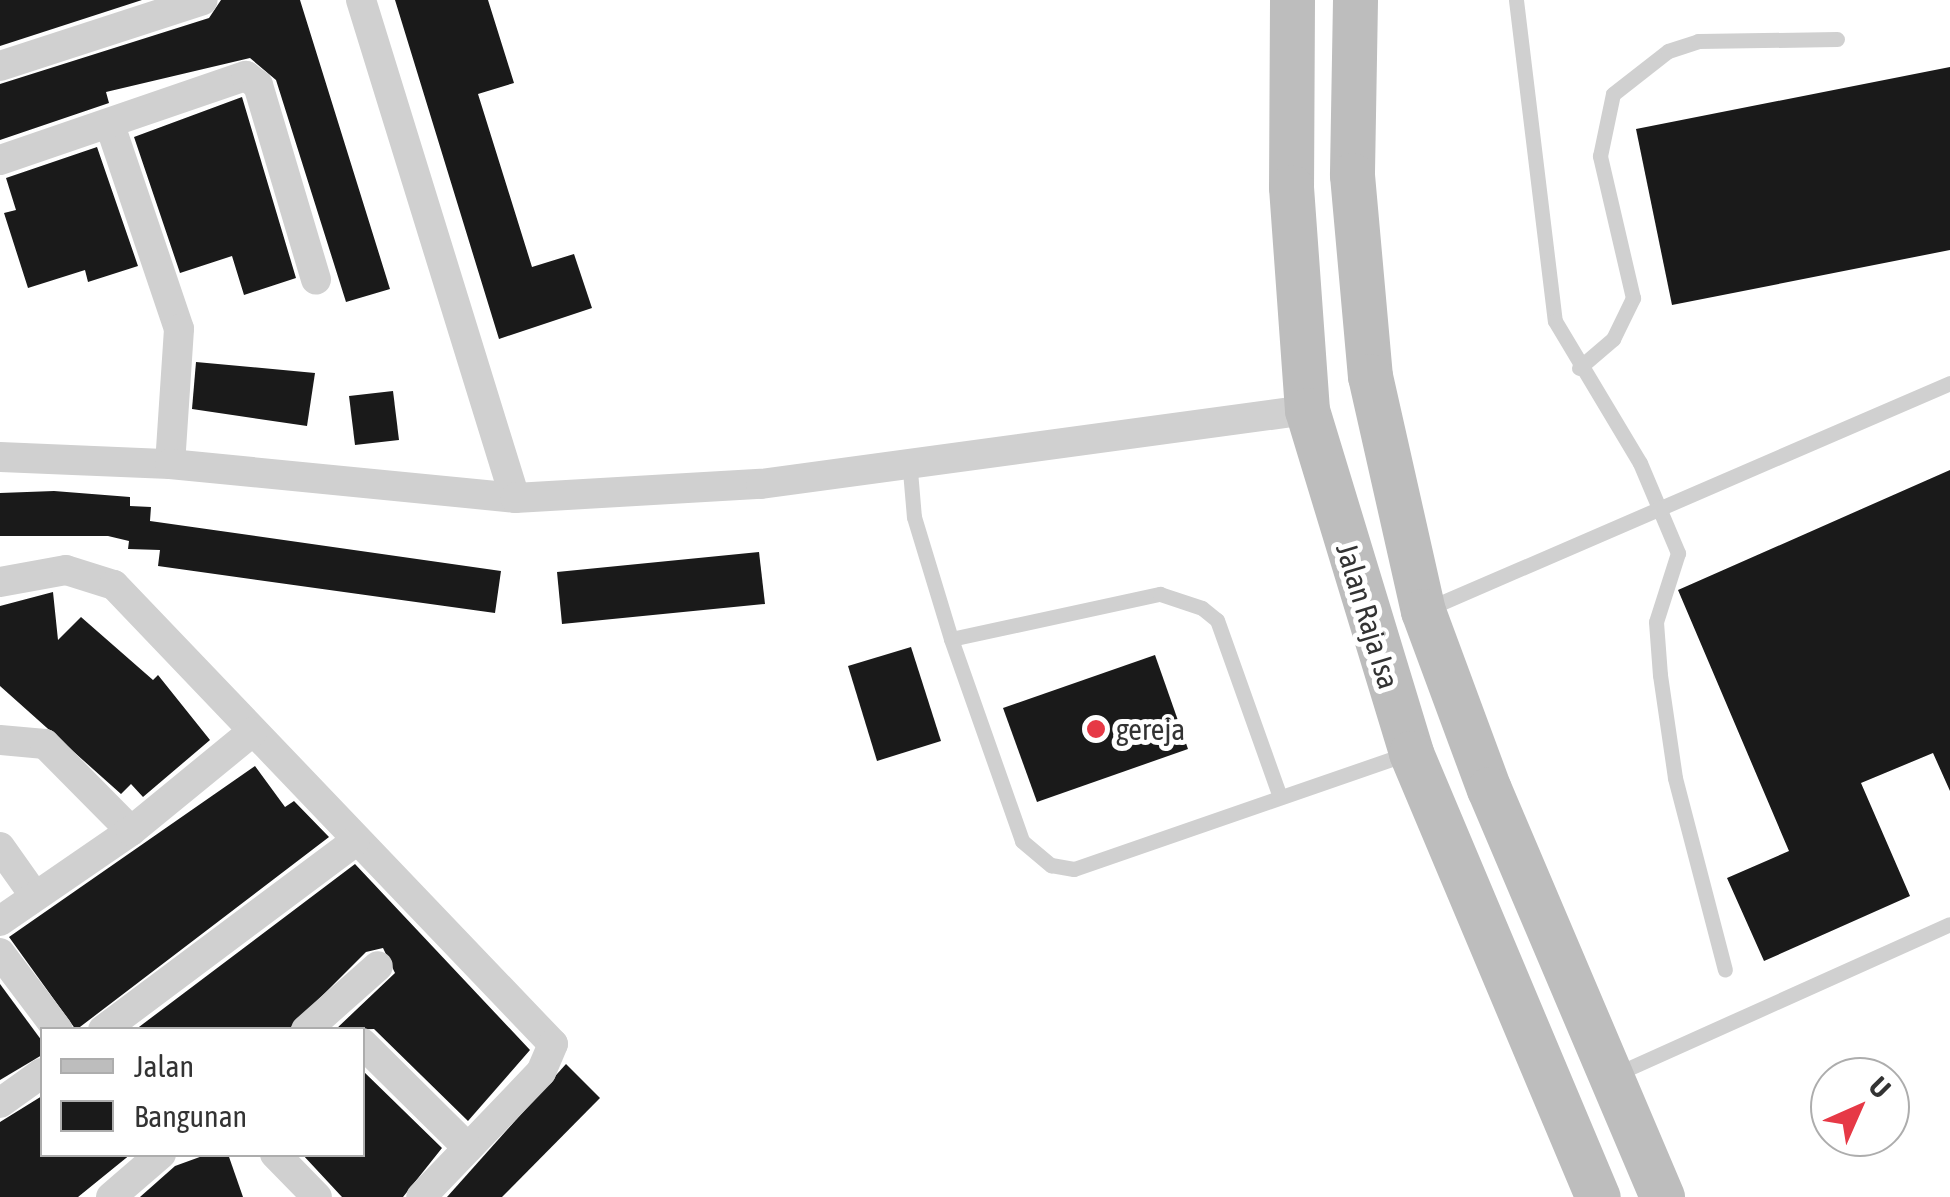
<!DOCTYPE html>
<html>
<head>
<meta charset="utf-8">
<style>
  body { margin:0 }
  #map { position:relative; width:1950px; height:1197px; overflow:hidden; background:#fff; font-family:"Asap Condensed",sans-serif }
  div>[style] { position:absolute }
  .building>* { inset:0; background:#1a1a1a }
  .service>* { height:15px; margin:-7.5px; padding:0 7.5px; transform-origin:7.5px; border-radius:7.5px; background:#d0d0d0 }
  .minor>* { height:30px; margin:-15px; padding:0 15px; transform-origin:15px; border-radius:15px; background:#d0d0d0 }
  .secondary>* { height:45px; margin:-22.5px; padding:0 22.5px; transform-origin:22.5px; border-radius:22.5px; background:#bdbdbd }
  .dots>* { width:28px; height:28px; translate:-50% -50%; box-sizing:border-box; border:5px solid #fff; border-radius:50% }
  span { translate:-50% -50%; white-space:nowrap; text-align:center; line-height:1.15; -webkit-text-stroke:10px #fff; paint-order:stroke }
  .street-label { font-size:30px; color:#333 }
  .poi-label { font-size:30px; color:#333 }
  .left { translate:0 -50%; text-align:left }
  .legend { position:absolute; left:40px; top:1027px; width:325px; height:130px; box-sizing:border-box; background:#fff; border:2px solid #adadad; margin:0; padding:12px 18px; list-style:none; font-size:30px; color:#333 }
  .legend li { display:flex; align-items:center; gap:20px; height:50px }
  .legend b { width:50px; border:2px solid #adadad }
  .north { position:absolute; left:1810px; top:1057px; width:100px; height:100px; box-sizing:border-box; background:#fff; border:2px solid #adadad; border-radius:50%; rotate:45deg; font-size:28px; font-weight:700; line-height:40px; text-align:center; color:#333 }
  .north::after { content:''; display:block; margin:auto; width:35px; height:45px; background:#e63946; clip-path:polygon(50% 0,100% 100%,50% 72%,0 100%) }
</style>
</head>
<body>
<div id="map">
  <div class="building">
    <i style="clip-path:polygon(0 0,142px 0,0 46px)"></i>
    <i style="clip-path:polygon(221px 0,300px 0,390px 289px,346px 302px,276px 80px,250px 58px,106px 92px,109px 103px,0 140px,0 84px,209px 18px)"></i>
    <i style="clip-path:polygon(395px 0,488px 0,514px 83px,478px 94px,532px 267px,574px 254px,592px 308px,499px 339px)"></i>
    <i style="clip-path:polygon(1950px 67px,1950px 250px,1672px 305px,1636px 129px)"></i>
    <i style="clip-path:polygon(242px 97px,296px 278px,244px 295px,232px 256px,180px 273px,134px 137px)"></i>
    <i style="clip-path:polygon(97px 147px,138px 266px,88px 282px,85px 270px,28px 288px,4px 213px,16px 210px,6px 178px)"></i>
    <i style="clip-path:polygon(196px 362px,315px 373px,307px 426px,192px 409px)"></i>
    <i style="clip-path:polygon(393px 391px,399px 440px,355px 445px,349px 396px)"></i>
    <i style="clip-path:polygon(1950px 470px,1950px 791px,1933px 753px,1861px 783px,1910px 896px,1764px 961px,1727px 878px,1789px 851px,1678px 590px)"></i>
    <i style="clip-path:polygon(54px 491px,130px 497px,130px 506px,151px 507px,150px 521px,501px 571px,495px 613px,158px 566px,160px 550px,128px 549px,129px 541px,108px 536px,0 536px,0 493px)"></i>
    <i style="clip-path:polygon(759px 552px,765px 604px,562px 624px,557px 572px)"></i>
    <i style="clip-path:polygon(53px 592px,58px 640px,81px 617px,153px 680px,158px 675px,210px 740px,143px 797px,131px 784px,121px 794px,0 686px,0 606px)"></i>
    <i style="clip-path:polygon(911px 647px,941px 741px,877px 761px,848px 666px)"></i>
    <i style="clip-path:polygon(1155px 655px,1188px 749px,1037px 802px,1003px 708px)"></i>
    <i style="clip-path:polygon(255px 766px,285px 807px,294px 801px,329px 837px,76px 1030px,9px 937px)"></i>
    <i style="clip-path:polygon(355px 864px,530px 1050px,468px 1121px,374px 1029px,335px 1030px,395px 973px,383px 948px,366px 952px,288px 1030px,135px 1030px)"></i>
    <i style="clip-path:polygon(0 984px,42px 1041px,42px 1055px,0 1080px)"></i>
    <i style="clip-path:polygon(566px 1064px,600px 1098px,502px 1197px,447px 1197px)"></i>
    <i style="clip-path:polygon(362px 1070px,442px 1148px,403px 1197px,342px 1197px,302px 1154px,362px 1154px)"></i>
    <i style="clip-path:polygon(42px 1096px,42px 1154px,131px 1154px,78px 1197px,0 1197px,0 1122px)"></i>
    <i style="clip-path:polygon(208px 1154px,228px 1154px,243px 1197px,140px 1197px,175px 1166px)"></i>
  </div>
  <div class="service">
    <i style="left:1516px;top:0;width:323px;rotate:83.1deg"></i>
    <i style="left:1555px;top:321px;width:165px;rotate:59.1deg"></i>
    <i style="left:1640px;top:463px;width:98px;rotate:67.1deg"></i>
    <i style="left:1678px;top:553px;width:72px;rotate:107.7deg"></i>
    <i style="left:1656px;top:622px;width:53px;rotate:85.7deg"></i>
    <i style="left:1660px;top:675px;width:104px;rotate:81.7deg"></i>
    <i style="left:1675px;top:778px;width:198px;rotate:75.4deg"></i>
    <i style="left:1579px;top:368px;width:45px;rotate:-40.5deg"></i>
    <i style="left:1613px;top:339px;width:46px;rotate:-64deg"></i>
    <i style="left:1633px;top:298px;width:146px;rotate:-103.1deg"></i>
    <i style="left:1600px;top:156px;width:63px;rotate:-78.2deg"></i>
    <i style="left:1613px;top:94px;width:70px;rotate:-38deg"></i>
    <i style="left:1668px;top:51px;width:32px;rotate:-18deg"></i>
    <i style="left:1698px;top:41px;width:139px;rotate:-0.8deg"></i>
    <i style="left:909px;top:459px;width:58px;rotate:85.1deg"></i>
    <i style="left:914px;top:517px;width:127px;rotate:73.1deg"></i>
    <i style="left:951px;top:639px;width:214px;rotate:-12.2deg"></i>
    <i style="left:1160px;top:594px;width:44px;rotate:18.4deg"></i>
    <i style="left:1202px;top:608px;width:19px;rotate:39deg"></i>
    <i style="left:1217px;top:620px;width:188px;rotate:70.4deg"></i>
    <i style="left:1427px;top:609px;width:570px;rotate:-23.37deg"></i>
    <i style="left:951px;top:639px;width:214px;rotate:70.6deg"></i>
    <i style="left:1022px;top:841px;width:38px;rotate:40deg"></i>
    <i style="left:1051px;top:865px;width:23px;rotate:10deg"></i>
    <i style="left:1074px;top:869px;width:352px;rotate:-19.1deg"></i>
    <i style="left:1614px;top:1075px;width:368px;rotate:-24.2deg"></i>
  </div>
  <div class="minor">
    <i style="left:361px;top:0;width:521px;rotate:72.82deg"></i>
    <i style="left:0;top:66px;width:213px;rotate:-18deg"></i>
    <i style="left:110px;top:125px;width:215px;rotate:71.3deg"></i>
    <i style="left:179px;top:329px;width:135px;rotate:93.8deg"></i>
    <i style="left:0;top:160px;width:260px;rotate:-18.9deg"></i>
    <i style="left:246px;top:76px;width:15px;rotate:37deg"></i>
    <i style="left:258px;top:85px;width:203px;rotate:73.4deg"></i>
    <i style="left:0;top:457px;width:170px;rotate:2.4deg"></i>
    <i style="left:170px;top:464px;width:347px;rotate:5.6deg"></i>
    <i style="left:515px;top:498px;width:246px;rotate:-3.3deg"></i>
    <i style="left:761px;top:484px;width:551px;rotate:-7.72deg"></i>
    <i style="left:0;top:582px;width:67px;rotate:-10.3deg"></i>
    <i style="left:66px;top:570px;width:50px;rotate:17.4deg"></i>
    <i style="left:114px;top:585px;width:635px;rotate:46.28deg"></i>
    <i style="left:553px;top:1044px;width:30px;rotate:113deg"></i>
    <i style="left:541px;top:1072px;width:173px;rotate:133.8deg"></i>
    <i style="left:0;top:740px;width:45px;rotate:5.1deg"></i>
    <i style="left:45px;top:744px;width:122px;rotate:45.3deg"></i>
    <i style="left:0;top:847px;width:59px;rotate:54.7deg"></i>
    <i style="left:0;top:921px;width:159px;rotate:-34.5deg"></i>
    <i style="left:131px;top:831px;width:156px;rotate:-39.3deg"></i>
    <i style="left:0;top:953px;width:96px;rotate:53deg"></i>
    <i style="left:103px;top:1030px;width:314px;rotate:-36.8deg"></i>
    <i style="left:306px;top:1030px;width:96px;rotate:-41.6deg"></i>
    <i style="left:362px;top:1043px;width:149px;rotate:44.7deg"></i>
    <i style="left:0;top:1103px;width:52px;rotate:-35.5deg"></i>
    <i style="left:275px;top:1154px;width:60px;rotate:45.7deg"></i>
    <i style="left:111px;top:1197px;width:66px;rotate:-40.7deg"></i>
  </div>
  <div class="secondary">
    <i style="left:1292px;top:0;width:187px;rotate:90.3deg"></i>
    <i style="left:1291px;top:187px;width:224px;rotate:85.9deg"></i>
    <i style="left:1307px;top:410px;width:358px;rotate:73.1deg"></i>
    <i style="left:1411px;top:753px;width:482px;rotate:67.2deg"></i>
    <i style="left:1355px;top:0;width:175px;rotate:91deg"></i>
    <i style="left:1352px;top:175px;width:202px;rotate:84.9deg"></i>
    <i style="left:1370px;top:376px;width:241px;rotate:77.3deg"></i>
    <i style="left:1423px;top:611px;width:190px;rotate:69.7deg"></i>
    <i style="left:1489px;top:789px;width:443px;rotate:67deg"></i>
  </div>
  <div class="dots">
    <i style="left:1096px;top:729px;background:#e63946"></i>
  </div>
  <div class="street-label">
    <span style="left:1368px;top:616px;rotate:73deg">Jalan Raja Isa</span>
  </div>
  <div class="poi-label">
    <span class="left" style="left:1116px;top:729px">gereja</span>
  </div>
  <ul class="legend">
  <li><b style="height:12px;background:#bdbdbd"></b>Jalan</li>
  <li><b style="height:28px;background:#1a1a1a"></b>Bangunan</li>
  </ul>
  <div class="north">U</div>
</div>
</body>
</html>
